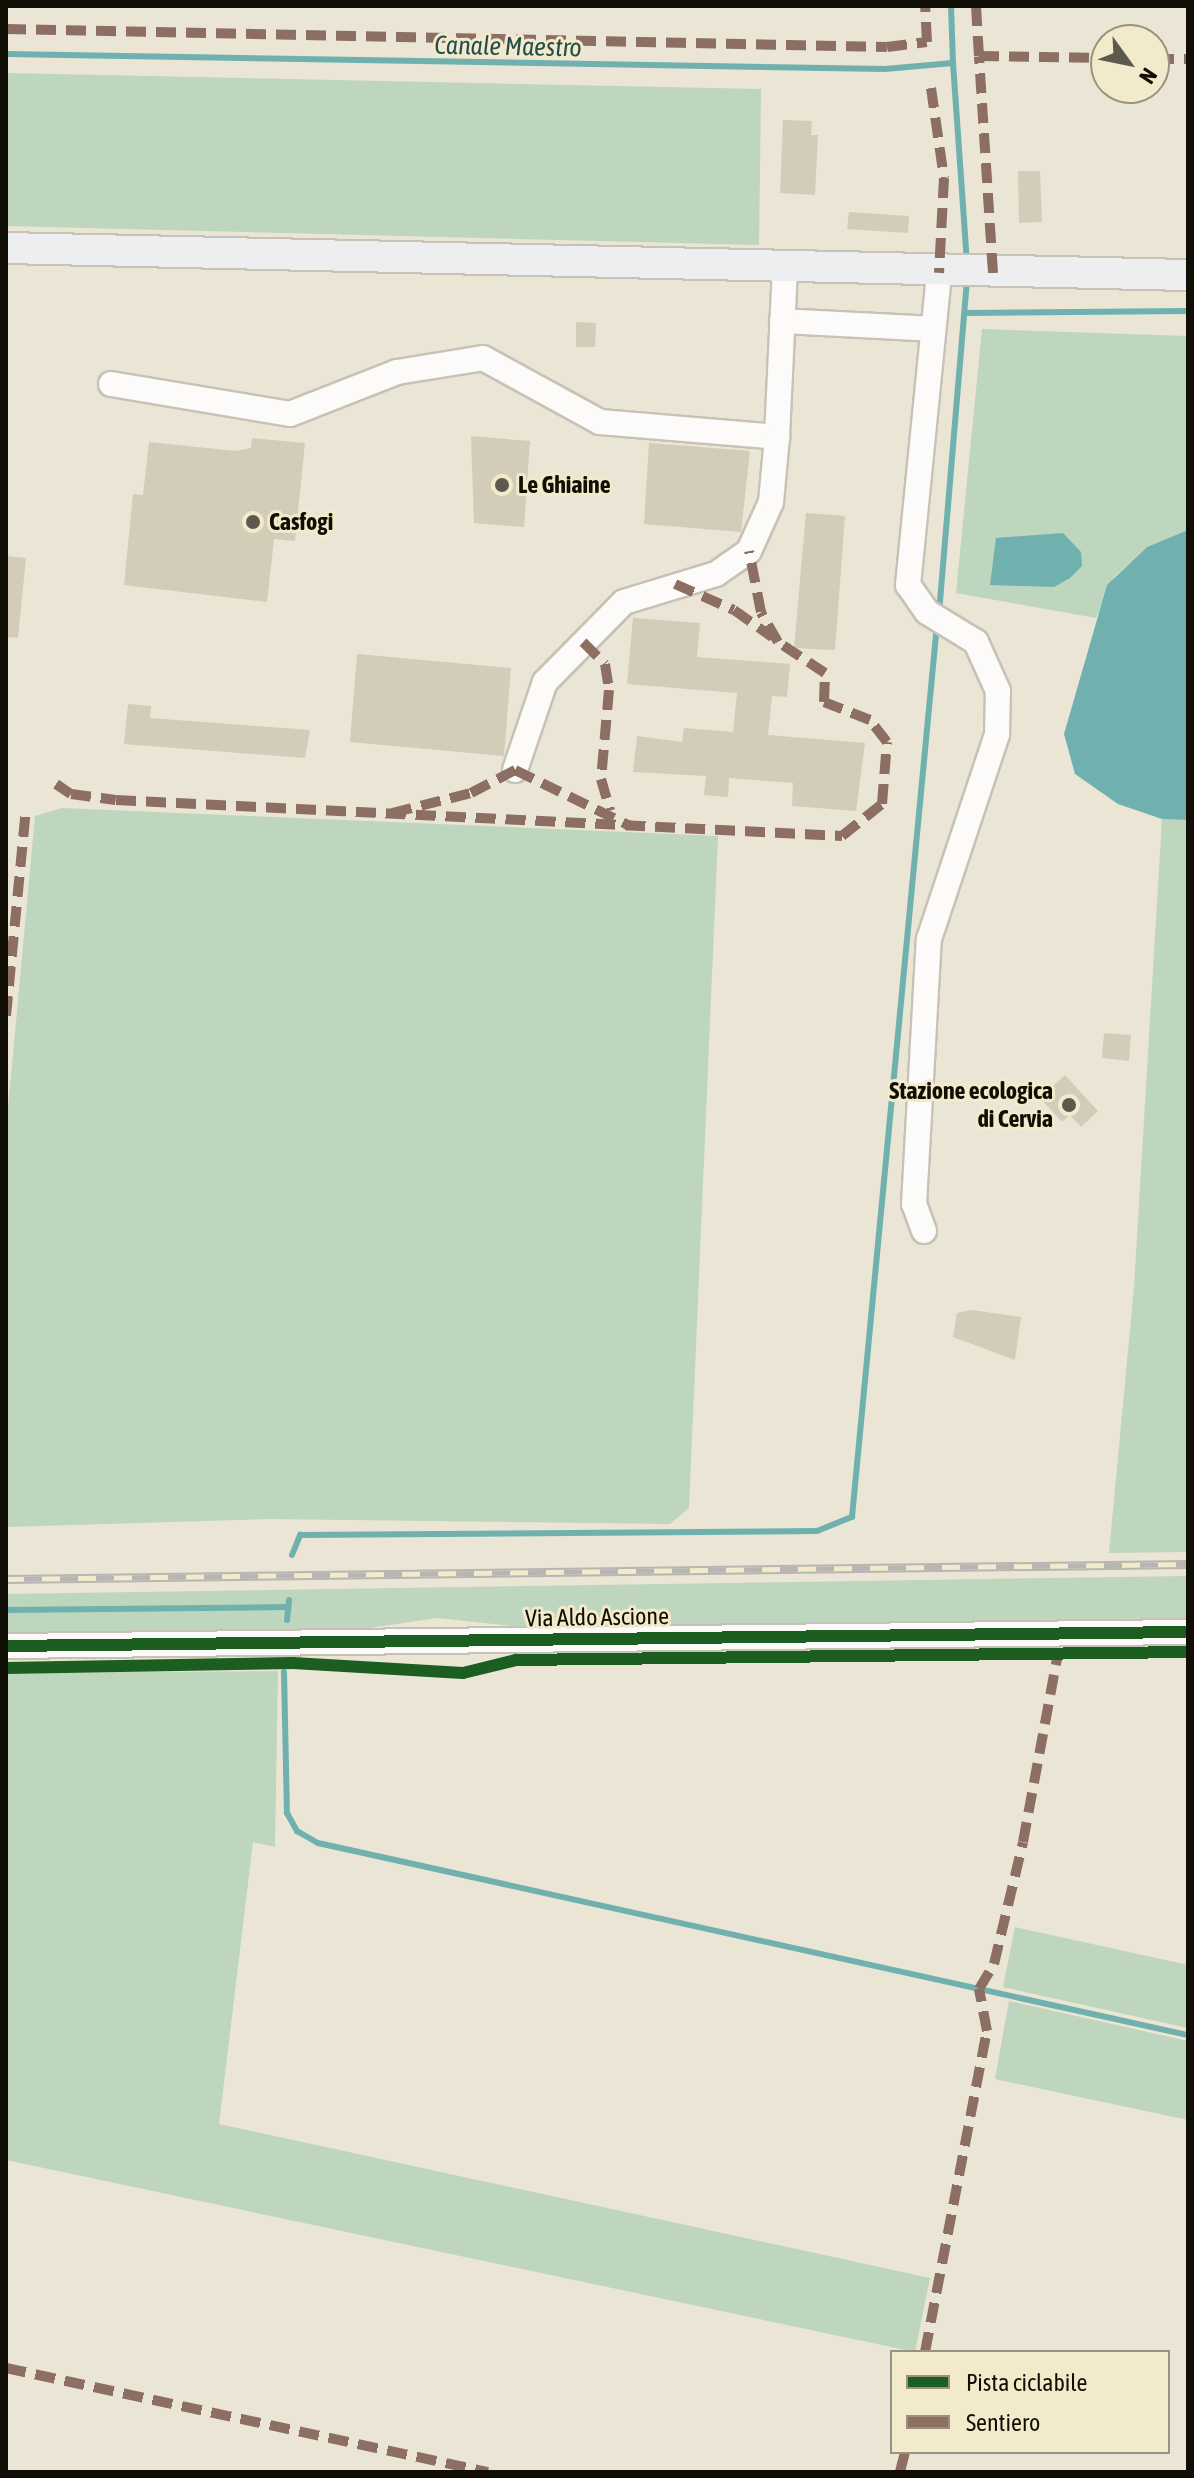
<!DOCTYPE html>
<html>
<head>
<meta charset="utf-8">
<style>
  body { margin:0 }
  #map { position:relative; width:1194px; height:2478px; overflow:hidden; background:#eae5d5; font-family:"Asap Condensed",sans-serif }
  div>[style] { position:absolute }
  .green>* { inset:0; background:#bed6bd }
  .water>* { inset:0; background:#70b1b0 }
  .stream>* { height:6px; margin:-3px; padding:0 3px; transform-origin:3px; border-radius:3px; background:#70b1b0 }
  .building>* { inset:0; background:#d2ccb8 }
  .roads { filter:drop-shadow(2px 0 #c6c2b6) drop-shadow(-2px 0 #c6c2b6) drop-shadow(0 2px #c6c2b6) drop-shadow(0 -2px #c6c2b6) }
  .minor>* { height:24px; margin:-12px; padding:0 12px; transform-origin:12px; border-radius:12px; background:#fcfbf9 }
  .major>* { height:30px; margin:-15px; padding:0 15px; transform-origin:15px; border-radius:15px; background:#eceeef }
  .rail>* { height:9px; margin-top:-4.5px; transform-origin:0; background:repeating-linear-gradient(90deg,#f3eacc 0 18px,#b8b6b2 0 36px); box-sizing:border-box; border-block:2px solid #b8b6b2 }
  .quiet>* { height:10px; margin-top:-5px; transform-origin:0; background:repeating-linear-gradient(90deg,#8d6e63 0 20px,transparent 0 30px) }
  .cycleway>* { height:12px; margin:-6px; padding:0 6px; transform-origin:6px; border-radius:6px; background:#1b5e20 }
  .dots>* { width:22px; height:22px; translate:-50% -50%; box-sizing:border-box; border:4px solid #f3eacc; border-radius:50% }
  span { translate:-50% -50%; white-space:nowrap; text-align:center; line-height:1.15; -webkit-text-stroke:6px #f3eacc; paint-order:stroke }
  .poi-label { font-size:24px; color:#110e05; font-weight:700 }
  .left { translate:0 -50%; text-align:left }
  .right { translate:-100% -50%; text-align:right }
  .street-label { font-size:24px; color:#110e05 }
  .water-label { font-size:26px; color:#234d50; font-style:italic }
  .frame { position:absolute; inset:0; border:8px solid #110e05; pointer-events:none }
  .legend { position:absolute; left:890px; top:2350px; width:280px; height:104px; box-sizing:border-box; background:#f3eacc; border:2px solid #99927c; margin:0; padding:10px 14px; list-style:none; font-size:24px; color:#110e05 }
  .legend li { display:flex; align-items:center; gap:16px; height:40px }
  .legend b { width:40px; border:2px solid #99927c }
  .north { position:absolute; left:1090px; top:24px; width:80px; height:80px; box-sizing:border-box; background:#f3eacc; border:2px solid #99927c; border-radius:50%; rotate:123deg; font-size:22px; font-weight:700; line-height:32px; text-align:center; color:#110e05 }
  .north::after { content:''; display:block; margin:auto; width:28px; height:36px; background:#5d594e; clip-path:polygon(50% 0,100% 100%,50% 72%,0 100%) }
</style>
</head>
<body>
<div id="map">
  <div class="green">
    <i style="clip-path:polygon(6px 73px,761px 89px,759px 245px,6px 226px)"></i>
    <i style="clip-path:polygon(982px 329px,1188px 336px,1188px 530px,1147px 547px,1114px 577px,1096px 618px,956px 593px)"></i>
    <i style="clip-path:polygon(62px 808px,718px 836px,689px 1508px,670px 1524px,269px 1519px,6px 1527px,6px 1130px,35px 816px)"></i>
    <i style="clip-path:polygon(1162px 819px,1188px 820px,1188px 1552px,1109px 1553px,1134px 1287px)"></i>
    <i style="clip-path:polygon(1188px 1576px,1188px 1618px,523px 1627px,437px 1618px,356px 1630px,6px 1635px,6px 1594px)"></i>
    <i style="clip-path:polygon(278px 1671px,275px 1847px,253px 1842px,219px 2124px,930px 2278px,915px 2352px,6px 2160px,6px 1673px)"></i>
    <i style="clip-path:polygon(1015px 1927px,1188px 1965px,1188px 2028px,1003px 1987px)"></i>
    <i style="clip-path:polygon(1009px 2001px,1188px 2041px,1188px 2120px,995px 2079px)"></i>
  </div>
  <div class="water">
    <i style="clip-path:polygon(1188px 530px,1188px 820px,1162px 819px,1118px 804px,1075px 774px,1064px 734px,1107px 585px,1147px 547px)"></i>
    <i style="clip-path:polygon(1063px 533px,1081px 552px,1082px 566px,1070px 578px,1054px 587px,990px 585px,996px 538px)"></i>
  </div>
  <div class="stream">
    <i style="left:6px;top:54px;width:879px;rotate:0.98deg"></i>
    <i style="left:885px;top:69px;width:68px;rotate:-5deg"></i>
    <i style="left:953px;top:63px;width:57px;rotate:-92deg"></i>
    <i style="left:953px;top:63px;width:200px;rotate:86deg"></i>
    <i style="left:968px;top:313px;width:220px;rotate:-0.5deg"></i>
    <i style="left:939px;top:613px;width:336px;rotate:-85.2deg"></i>
    <i style="left:292px;top:1555px;width:22px;rotate:-68deg"></i>
    <i style="left:300px;top:1535px;width:517px;rotate:-0.44deg"></i>
    <i style="left:817px;top:1531px;width:38px;rotate:-22deg"></i>
    <i style="left:852px;top:1517px;width:897px;rotate:-84.56deg"></i>
    <i style="left:6px;top:1610px;width:282px;rotate:-0.6deg"></i>
    <i style="left:287px;top:1620px;width:20px;rotate:-84deg"></i>
    <i style="left:284px;top:1672px;width:141px;rotate:88.8deg"></i>
    <i style="left:287px;top:1813px;width:21px;rotate:61deg"></i>
    <i style="left:297px;top:1831px;width:24px;rotate:30deg"></i>
    <i style="left:318px;top:1843px;width:891px;rotate:12.45deg"></i>
  </div>
  <div class="building">
    <i style="clip-path:polygon(783px 120px,812px 121px,811px 135px,818px 135px,815px 195px,780px 193px)"></i>
    <i style="clip-path:polygon(1018px 171px,1040px 171px,1042px 222px,1019px 223px)"></i>
    <i style="clip-path:polygon(849px 212px,909px 216px,908px 233px,847px 229px)"></i>
    <i style="clip-path:polygon(576px 322px,596px 323px,595px 347px,576px 347px)"></i>
    <i style="clip-path:polygon(471px 436px,530px 441px,524px 527px,474px 523px)"></i>
    <i style="clip-path:polygon(252px 438px,305px 443px,295px 541px,274px 539px,267px 602px,124px 585px,133px 494px,143px 495px,149px 442px,236px 451px,251px 448px)"></i>
    <i style="clip-path:polygon(649px 443px,750px 451px,741px 532px,644px 524px)"></i>
    <i style="clip-path:polygon(806px 513px,845px 516px,835px 650px,794px 648px)"></i>
    <i style="clip-path:polygon(6px 556px,26px 558px,18px 638px,6px 637px)"></i>
    <i style="clip-path:polygon(633px 618px,700px 623px,697px 657px,790px 664px,787px 697px,772px 696px,768px 735px,865px 743px,856px 811px,792px 806px,793px 783px,729px 778px,728px 797px,704px 795px,706px 776px,633px 772px,637px 736px,682px 742px,684px 728px,733px 732px,737px 693px,627px 684px)"></i>
    <i style="clip-path:polygon(357px 654px,511px 668px,504px 756px,350px 742px)"></i>
    <i style="clip-path:polygon(128px 704px,151px 706px,150px 718px,310px 730px,305px 758px,124px 744px)"></i>
    <i style="clip-path:polygon(1104px 1033px,1131px 1035px,1129px 1061px,1102px 1058px)"></i>
    <i style="clip-path:polygon(1065px 1075px,1098px 1111px,1081px 1127px,1070px 1115px,1062px 1122px,1040px 1098px)"></i>
    <i style="clip-path:polygon(971px 1310px,1021px 1317px,1015px 1360px,953px 1337px,957px 1313px)"></i>
  </div>
  <div class="roads">
    <div class="minor">
      <i style="left:782px;top:321px;width:151px;rotate:3deg"></i>
      <i style="left:111px;top:384px;width:181px;rotate:9.5deg"></i>
      <i style="left:290px;top:414px;width:115px;rotate:-21.4deg"></i>
      <i style="left:397px;top:372px;width:87px;rotate:-9.2deg"></i>
      <i style="left:483px;top:358px;width:133px;rotate:28.7deg"></i>
      <i style="left:600px;top:422px;width:178px;rotate:4.8deg"></i>
      <i style="left:777px;top:437px;width:167px;rotate:-87.3deg"></i>
      <i style="left:515px;top:770px;width:93px;rotate:-71.2deg"></i>
      <i style="left:545px;top:682px;width:112px;rotate:-45.4deg"></i>
      <i style="left:624px;top:602px;width:96px;rotate:-16.9deg"></i>
      <i style="left:716px;top:574px;width:40px;rotate:-34.9deg"></i>
      <i style="left:749px;top:551px;width:54px;rotate:-65.8deg"></i>
      <i style="left:771px;top:502px;width:65px;rotate:-84.7deg"></i>
      <i style="left:924px;top:1231px;width:29px;rotate:-110deg"></i>
      <i style="left:914px;top:1204px;width:265px;rotate:-86.8deg"></i>
      <i style="left:929px;top:939px;width:216px;rotate:-71.6deg"></i>
      <i style="left:997px;top:734px;width:43px;rotate:-88.7deg"></i>
      <i style="left:998px;top:691px;width:54px;rotate:-114.2deg"></i>
      <i style="left:976px;top:642px;width:57px;rotate:-148.5deg"></i>
      <i style="left:927px;top:612px;width:33px;rotate:-125deg"></i>
      <i style="left:908px;top:585px;width:314px;rotate:-84.3deg"></i>
      <i style="left:6px;top:1646px;width:1182px;rotate:-0.68deg"></i>
    </div>
    <div class="major">
      <i style="left:6px;top:248px;width:1182px;rotate:1.31deg"></i>
    </div>
  </div>
  <div class="rail">
    <i style="left:6px;top:1579px;width:1182px;rotate:-0.73deg"></i>
  </div>
  <div class="quiet">
    <i style="left:976px;top:6px;width:50px;rotate:86.6deg"></i>
    <i style="left:6px;top:29px;width:881px;rotate:1.17deg"></i>
    <i style="left:887px;top:47px;width:40px;rotate:-7.1deg"></i>
    <i style="left:927px;top:42px;width:36px;rotate:-93deg"></i>
    <i style="left:1154px;top:59px;width:34px"></i>
    <i style="left:931px;top:88px;width:91px;rotate:81.8deg"></i>
    <i style="left:944px;top:178px;width:95px;rotate:93deg"></i>
    <i style="left:993px;top:273px;width:217px;rotate:-93.7deg"></i>
    <i style="left:979px;top:56px;width:127px;rotate:0.9deg"></i>
    <i style="left:675px;top:584px;width:64px;rotate:23.8deg"></i>
    <i style="left:734px;top:610px;width:47px;rotate:35.4deg"></i>
    <i style="left:583px;top:642px;width:31px;rotate:45deg"></i>
    <i style="left:605px;top:664px;width:26px;rotate:81deg"></i>
    <i style="left:609px;top:690px;width:89px;rotate:95.1deg"></i>
    <i style="left:601px;top:779px;width:33px;rotate:74deg"></i>
    <i style="left:56px;top:784px;width:18px;rotate:34deg"></i>
    <i style="left:71px;top:794px;width:45px;rotate:7.6deg"></i>
    <i style="left:116px;top:800px;width:727px;rotate:2.84deg"></i>
    <i style="left:842px;top:836px;width:51px;rotate:-38.7deg"></i>
    <i style="left:882px;top:804px;width:62px;rotate:-85.4deg"></i>
    <i style="left:887px;top:742px;width:28px;rotate:-128deg"></i>
    <i style="left:870px;top:720px;width:49px;rotate:-158.6deg"></i>
    <i style="left:824px;top:702px;width:29px;rotate:-88deg"></i>
    <i style="left:825px;top:673px;width:56px;rotate:-146.6deg"></i>
    <i style="left:778px;top:642px;width:34px;rotate:-120deg"></i>
    <i style="left:761px;top:612px;width:62px;rotate:-101.1deg"></i>
    <i style="left:392px;top:813px;width:81px;rotate:-14.2deg"></i>
    <i style="left:471px;top:793px;width:50px;rotate:-27.6deg"></i>
    <i style="left:515px;top:770px;width:128px;rotate:26deg"></i>
    <i style="left:6px;top:1016px;width:209px;rotate:-84.5deg"></i>
    <i style="left:925px;top:2352px;width:327px;rotate:-79.1deg"></i>
    <i style="left:987px;top:2031px;width:43px;rotate:-100.8deg"></i>
    <i style="left:979px;top:1989px;width:29px;rotate:-59deg"></i>
    <i style="left:994px;top:1964px;width:125px;rotate:-76.6deg"></i>
    <i style="left:1023px;top:1842px;width:191px;rotate:-79.5deg"></i>
    <i style="left:6px;top:2368px;width:493px;rotate:12.2deg"></i>
    <i style="left:900px;top:2472px;width:21px;rotate:-76deg"></i>
  </div>
  <div class="cycleway">
    <i style="left:6px;top:1646px;width:1182px;rotate:-0.68deg"></i>
    <i style="left:6px;top:1668px;width:287px;rotate:-1deg"></i>
    <i style="left:293px;top:1663px;width:170px;rotate:3.4deg"></i>
    <i style="left:463px;top:1673px;width:55px;rotate:-13.8deg"></i>
    <i style="left:516px;top:1660px;width:672px;rotate:-0.68deg"></i>
  </div>
  <div class="dots">
    <i style="left:502px;top:485px;background:#5d594e"></i>
    <i style="left:253px;top:522px;background:#5d594e"></i>
    <i style="left:1069px;top:1105px;background:#5d594e"></i>
  </div>
  <div class="poi-label">
    <span class="left" style="left:518px;top:485px">Le Ghiaine</span>
    <span class="left" style="left:269px;top:522px">Casfogi</span>
    <span class="right" style="left:1053px;top:1105px">Stazione ecologica<br>di Cervia</span>
  </div>
  <div class="street-label">
    <span style="left:597px;top:1617px;rotate:-1deg">Via Aldo Ascione</span>
  </div>
  <div class="water-label">
    <span style="left:508px;top:47px;rotate:1deg">Canale Maestro</span>
  </div>
  <div class="frame"></div>
  <ul class="legend">
  <li><b style="height:10px;background:#1b5e20"></b>Pista ciclabile</li>
  <li><b style="height:10px;background:#8d6e63"></b>Sentiero</li>
  </ul>
  <div class="north">N</div>
</div>
</body>
</html>
